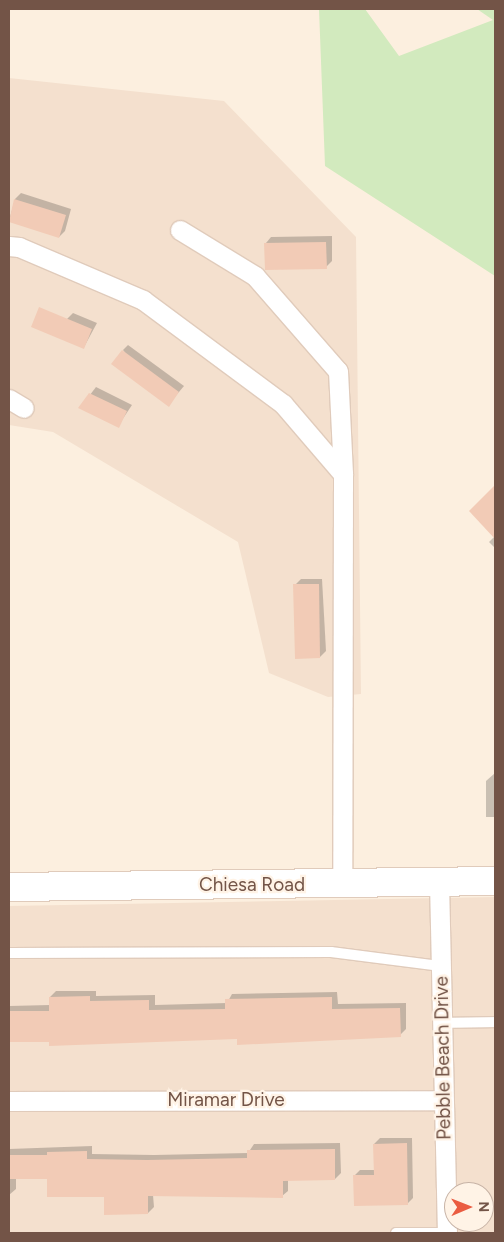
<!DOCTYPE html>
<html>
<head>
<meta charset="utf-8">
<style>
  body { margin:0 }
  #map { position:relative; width:504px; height:1242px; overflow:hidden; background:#fcefdf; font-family:Figtree,sans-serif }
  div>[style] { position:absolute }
  .residential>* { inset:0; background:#f4e0ce }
  .green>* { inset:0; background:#d2eabe }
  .shadow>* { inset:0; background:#0003 }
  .building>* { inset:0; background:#f2cbb6 }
  .roads { filter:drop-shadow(1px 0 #e0cbbb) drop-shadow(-1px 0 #e0cbbb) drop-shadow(0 1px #e0cbbb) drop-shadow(0 -1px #e0cbbb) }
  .service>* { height:10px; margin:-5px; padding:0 5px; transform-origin:5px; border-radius:5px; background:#fff }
  .minor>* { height:19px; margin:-9.5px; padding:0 9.5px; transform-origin:9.5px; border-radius:9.5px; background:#fff }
  .secondary>* { height:28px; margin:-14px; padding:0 14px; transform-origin:14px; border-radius:14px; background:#fff }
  span { translate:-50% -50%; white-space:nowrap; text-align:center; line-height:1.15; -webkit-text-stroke:4.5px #fff3e6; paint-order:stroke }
  .street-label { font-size:19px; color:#735447 }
  .frame { position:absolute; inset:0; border:10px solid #735447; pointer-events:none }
  .north { position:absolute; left:444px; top:1182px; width:50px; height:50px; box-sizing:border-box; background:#fff3e6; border:1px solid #c7b3a6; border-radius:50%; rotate:89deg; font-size:14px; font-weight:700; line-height:20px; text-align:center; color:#735447 }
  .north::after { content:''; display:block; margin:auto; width:18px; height:22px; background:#ea5c41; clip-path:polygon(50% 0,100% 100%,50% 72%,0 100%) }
</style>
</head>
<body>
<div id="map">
  <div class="residential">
    <i style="clip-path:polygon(9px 78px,224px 101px,356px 237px,361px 694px,328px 697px,269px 673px,238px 542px,53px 432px,9px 425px)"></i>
    <i style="clip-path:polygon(evenodd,495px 897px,495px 1233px,9px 1233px,9px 906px,495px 897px,454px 1192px,484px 1192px,484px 1222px,454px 1222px,454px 1192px)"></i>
  </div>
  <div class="green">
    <i style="clip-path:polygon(319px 9px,365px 9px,399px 56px,493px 20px,477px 9px,495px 9px,495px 276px,325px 166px)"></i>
  </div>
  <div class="shadow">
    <i style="clip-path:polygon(21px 193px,71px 209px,65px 231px,59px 237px,9px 221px,15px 199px)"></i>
    <i style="clip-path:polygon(332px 236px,332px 261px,326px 267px,266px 243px,271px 237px)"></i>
    <i style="clip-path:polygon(73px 313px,97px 323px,84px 347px,67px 319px)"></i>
    <i style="clip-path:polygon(128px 345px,184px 386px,168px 405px,123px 350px)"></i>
    <i style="clip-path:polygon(96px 387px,132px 405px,118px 426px,80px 408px)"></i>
    <i style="clip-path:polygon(495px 487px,495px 548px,489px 542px,495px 536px,471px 511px)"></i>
    <i style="clip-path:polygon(301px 579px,322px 579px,326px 651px,320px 657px,295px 585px)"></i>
    <i style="clip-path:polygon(495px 773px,495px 817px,486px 817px,486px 781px)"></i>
    <i style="clip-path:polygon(56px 991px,96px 991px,96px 996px,155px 995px,155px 1005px,227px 1003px,232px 994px,337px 992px,338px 1004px,406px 1003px,406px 1029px,400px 1035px,9px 1041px,9px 1006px,50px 1005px,50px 997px)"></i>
    <i style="clip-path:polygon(380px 1138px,412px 1138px,413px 1198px,407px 1204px,354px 1176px,360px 1170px,375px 1170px,374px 1144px)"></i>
    <i style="clip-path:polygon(340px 1143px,341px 1173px,335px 1179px,288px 1179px,288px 1191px,282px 1196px,153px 1195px,154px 1207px,148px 1213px,49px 1177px,16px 1178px,16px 1189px,9px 1195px,9px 1149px,92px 1146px,92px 1154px,154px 1155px,248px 1153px,254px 1144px)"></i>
  </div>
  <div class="building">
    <i style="clip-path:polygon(14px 199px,66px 215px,59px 238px,9px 222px)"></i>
    <i style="clip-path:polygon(326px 242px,327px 269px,265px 270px,264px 243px)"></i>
    <i style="clip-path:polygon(39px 307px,92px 329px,84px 349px,31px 327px)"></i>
    <i style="clip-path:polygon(122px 350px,179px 392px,169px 407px,111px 364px)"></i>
    <i style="clip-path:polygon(89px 393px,127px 411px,119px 428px,78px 408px)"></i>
    <i style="clip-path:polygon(495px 485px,495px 539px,469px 511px)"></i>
    <i style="clip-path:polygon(293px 584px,319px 584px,320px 658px,295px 659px)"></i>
    <i style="clip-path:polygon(90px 996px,90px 1001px,149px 1000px,149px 1010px,225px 1009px,225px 999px,332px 997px,332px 1009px,400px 1008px,401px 1037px,237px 1045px,237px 1039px,49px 1046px,49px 1042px,9px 1042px,9px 1011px,49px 1011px,49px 997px)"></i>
    <i style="clip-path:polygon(407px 1143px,408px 1205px,354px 1206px,353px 1175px,374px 1175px,373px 1144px)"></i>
    <i style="clip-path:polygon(335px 1149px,335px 1180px,283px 1181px,283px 1198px,148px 1196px,148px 1214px,104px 1215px,104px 1197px,47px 1197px,47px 1179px,9px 1179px,9px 1155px,47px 1155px,47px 1152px,87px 1151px,87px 1159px,147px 1160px,247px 1158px,247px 1150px)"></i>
  </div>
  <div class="roads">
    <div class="service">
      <i style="left:9px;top:953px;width:322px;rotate:-0.2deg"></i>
      <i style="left:331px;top:952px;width:111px;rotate:7.3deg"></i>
      <i style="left:442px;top:1023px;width:53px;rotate:-1.1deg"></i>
      <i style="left:396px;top:1233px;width:51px"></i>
    </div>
    <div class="minor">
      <i style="left:180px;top:230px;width:88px;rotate:31.5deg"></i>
      <i style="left:255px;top:276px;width:126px;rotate:48.9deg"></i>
      <i style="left:338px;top:371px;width:103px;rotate:87.2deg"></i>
      <i style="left:9px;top:246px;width:10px;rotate:6deg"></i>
      <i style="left:19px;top:247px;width:135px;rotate:23.1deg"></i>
      <i style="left:143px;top:300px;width:174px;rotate:36.6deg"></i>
      <i style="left:283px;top:404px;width:92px;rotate:49.4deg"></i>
      <i style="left:343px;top:474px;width:411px;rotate:90.1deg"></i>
      <i style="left:9px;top:399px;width:17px;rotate:31deg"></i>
      <i style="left:439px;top:882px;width:351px;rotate:88.7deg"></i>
      <i style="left:9px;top:1101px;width:434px;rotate:-0.1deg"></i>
    </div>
    <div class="secondary">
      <i style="left:9px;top:887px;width:486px;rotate:-0.7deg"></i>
    </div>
  </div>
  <div class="street-label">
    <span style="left:252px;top:885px">Chiesa Road</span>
    <span style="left:443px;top:1058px;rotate:-91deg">Pebble Beach Drive</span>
    <span style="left:226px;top:1100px">Miramar Drive</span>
  </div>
  <div class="frame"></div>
  <div class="north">N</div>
</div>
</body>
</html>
